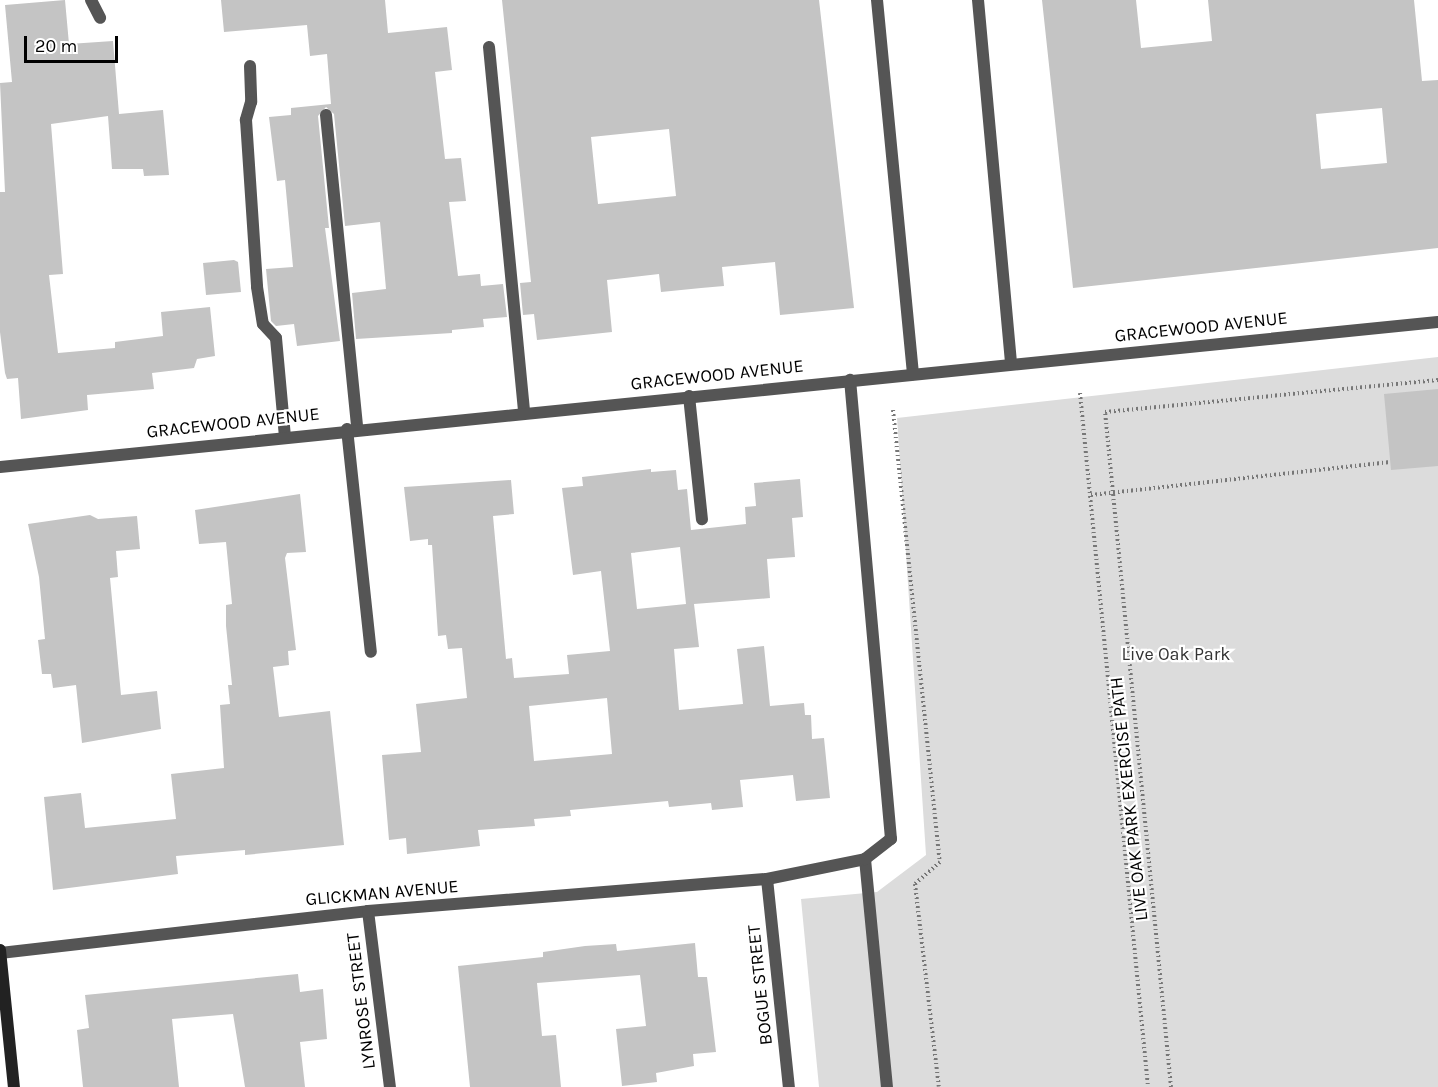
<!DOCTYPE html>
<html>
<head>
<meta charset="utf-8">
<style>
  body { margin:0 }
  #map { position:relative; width:1438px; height:1087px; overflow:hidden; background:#fff; font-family:Karla,sans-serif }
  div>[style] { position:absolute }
  .green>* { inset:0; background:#dcdcdc }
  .building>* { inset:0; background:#c4c4c4 }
  .path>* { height:4px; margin-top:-2px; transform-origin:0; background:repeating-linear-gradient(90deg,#777 0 1.5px,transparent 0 4.5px) }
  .lane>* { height:12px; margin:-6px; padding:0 6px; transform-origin:6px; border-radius:6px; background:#555 }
  .street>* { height:12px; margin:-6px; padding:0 6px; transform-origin:6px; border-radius:6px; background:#555 }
  .secondary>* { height:12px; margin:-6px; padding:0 6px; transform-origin:6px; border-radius:6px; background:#222 }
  span { translate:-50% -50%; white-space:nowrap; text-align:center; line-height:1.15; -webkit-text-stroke:4.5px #fff; paint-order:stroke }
  .street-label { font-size:18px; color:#000 }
  .park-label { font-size:18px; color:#333 }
  .scale { position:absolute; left:24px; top:36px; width:94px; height:27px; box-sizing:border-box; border:3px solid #000; border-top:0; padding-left:8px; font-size:18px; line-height:21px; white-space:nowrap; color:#000; -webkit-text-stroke:4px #fff; paint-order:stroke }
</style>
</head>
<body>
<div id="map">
  <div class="green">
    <i style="clip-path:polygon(1438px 357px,1438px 1087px,819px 1087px,801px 899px,877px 892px,926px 855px,897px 418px)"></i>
  </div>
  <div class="building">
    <i style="clip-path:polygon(65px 0,69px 44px,113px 41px,119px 114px,163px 110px,169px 175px,144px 176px,143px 169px,112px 169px,108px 116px,51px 124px,63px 274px,49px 275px,58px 353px,115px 348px,115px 342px,163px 336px,161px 312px,210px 307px,215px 356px,197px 359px,194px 368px,152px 373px,154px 389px,87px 395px,88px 410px,21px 419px,18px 378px,7px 379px,5px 373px,0 332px,0 192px,5px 192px,0 83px,12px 82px,5px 5px)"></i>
    <i style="clip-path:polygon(221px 0,385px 0,388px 33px,447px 27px,452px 70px,435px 72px,445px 159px,461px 158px,466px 201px,449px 202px,458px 276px,480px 274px,481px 286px,503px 284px,507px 317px,483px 319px,484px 327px,452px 330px,452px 333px,356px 339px,352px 293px,386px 289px,380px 222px,345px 226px,334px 114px,326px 107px,318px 116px,329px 228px,325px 228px,340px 341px,297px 346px,294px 324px,276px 326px,271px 321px,266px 269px,293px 267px,285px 180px,277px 181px,269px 117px,291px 115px,291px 108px,331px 104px,327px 54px,310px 56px,307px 25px,224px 32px)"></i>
    <i style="clip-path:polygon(evenodd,502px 0,819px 0,854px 308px,780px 315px,775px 262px,722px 267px,724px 286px,701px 288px,661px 292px,659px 274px,607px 280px,612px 332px,537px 340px,534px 314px,523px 315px,520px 283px,531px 282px,502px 0,669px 129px,676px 196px,598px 204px,591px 137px,669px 129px)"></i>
    <i style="clip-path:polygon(evenodd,1042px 0,1136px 0,1141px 48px,1212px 41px,1208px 0,1414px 0,1422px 81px,1438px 80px,1438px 248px,1073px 288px,1042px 0,1382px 108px,1387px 163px,1321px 169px,1316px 114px,1382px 108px)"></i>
    <i style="clip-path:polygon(234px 260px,238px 262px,241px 292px,206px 295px,203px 263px)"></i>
    <i style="clip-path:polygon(1438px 389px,1438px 466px,1391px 470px,1384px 394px)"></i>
    <i style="clip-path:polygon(evenodd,651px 469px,651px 472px,676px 470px,678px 490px,687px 489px,691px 530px,746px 524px,745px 507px,756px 506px,754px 483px,800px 479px,803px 517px,792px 518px,795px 557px,767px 559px,770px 598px,694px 604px,699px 647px,674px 649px,679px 710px,743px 704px,737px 649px,764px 646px,770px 706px,804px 703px,805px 715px,811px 715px,812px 739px,824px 738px,830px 798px,796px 801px,793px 775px,740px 780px,743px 807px,712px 810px,711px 803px,669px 807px,668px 801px,570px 810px,571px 816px,534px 819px,535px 826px,478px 830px,480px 846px,407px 854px,406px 838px,389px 840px,382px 755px,421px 752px,416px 704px,467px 698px,462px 648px,448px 649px,446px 635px,438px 636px,432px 545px,428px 545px,428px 539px,410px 541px,404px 487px,511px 480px,514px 514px,493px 516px,506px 659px,512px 658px,514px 678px,569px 674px,567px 655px,610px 651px,601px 571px,573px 575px,562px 488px,583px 486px,582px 477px,651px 469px,680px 547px,686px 604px,637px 609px,631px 553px,680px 547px,651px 469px,607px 698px,612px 754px,534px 761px,529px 706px,607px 698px)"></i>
    <i style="clip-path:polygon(300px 494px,306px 552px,287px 553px,285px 558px,296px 650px,288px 651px,289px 665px,273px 667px,279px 717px,330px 711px,344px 845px,245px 855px,245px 850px,176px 856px,178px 874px,53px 890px,44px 797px,81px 793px,85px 828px,176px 819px,171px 774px,224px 768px,220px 705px,230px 704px,228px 685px,232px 685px,226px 626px,226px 605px,232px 604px,226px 542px,199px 544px,195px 510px)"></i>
    <i style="clip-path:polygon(90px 515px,98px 519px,137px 516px,140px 549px,116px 551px,118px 577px,110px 578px,121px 695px,157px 691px,161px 729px,82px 743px,76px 685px,53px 688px,51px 674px,42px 674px,38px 640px,45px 639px,39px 577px,28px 524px)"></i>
    <i style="clip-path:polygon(695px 943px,698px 977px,707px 977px,716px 1052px,693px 1054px,694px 1066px,656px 1073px,657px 1082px,622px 1086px,616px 1029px,646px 1026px,640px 975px,537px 983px,542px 1036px,556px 1035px,561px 1087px,470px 1087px,458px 966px,543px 957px,543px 952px,585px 946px,616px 944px,617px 951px)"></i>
    <i style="clip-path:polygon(298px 974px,300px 992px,323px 989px,327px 1039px,300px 1042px,305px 1087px,245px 1087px,233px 1014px,172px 1019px,179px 1087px,83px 1087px,77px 1030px,89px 1028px,85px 995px)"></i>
  </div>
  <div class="path">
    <i style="left:1080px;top:393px;width:697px;rotate:84.4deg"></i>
    <i style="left:893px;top:410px;width:454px;rotate:84.1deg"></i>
    <i style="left:940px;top:862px;width:33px;rotate:139deg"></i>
    <i style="left:915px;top:884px;width:204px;rotate:83.3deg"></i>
    <i style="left:1091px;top:495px;width:301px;rotate:-6.3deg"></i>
    <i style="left:1171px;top:1087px;width:678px;rotate:-95.58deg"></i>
    <i style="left:1105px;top:412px;width:335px;rotate:-5.5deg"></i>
  </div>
  <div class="lane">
    <i style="left:91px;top:0;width:20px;rotate:63deg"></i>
    <i style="left:877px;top:0;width:376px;rotate:84.5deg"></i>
    <i style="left:978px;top:0;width:365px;rotate:84.8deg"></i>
    <i style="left:489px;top:47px;width:367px;rotate:84.5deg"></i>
    <i style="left:250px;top:66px;width:36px;rotate:88deg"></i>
    <i style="left:251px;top:102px;width:19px;rotate:106deg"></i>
    <i style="left:246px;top:120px;width:167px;rotate:86.2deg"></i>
    <i style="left:257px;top:287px;width:37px;rotate:81deg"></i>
    <i style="left:263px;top:324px;width:19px;rotate:47deg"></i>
    <i style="left:276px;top:338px;width:98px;rotate:84.8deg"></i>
    <i style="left:326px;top:115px;width:315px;rotate:84.3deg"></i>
    <i style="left:689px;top:396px;width:124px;rotate:84deg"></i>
    <i style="left:865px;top:859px;width:229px;rotate:84.5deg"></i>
    <i style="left:767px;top:879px;width:100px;rotate:-11.5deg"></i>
    <i style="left:865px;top:859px;width:33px;rotate:-38deg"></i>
    <i style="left:891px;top:839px;width:461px;rotate:-95.1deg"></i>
  </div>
  <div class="street">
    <i style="left:347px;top:429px;width:224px;rotate:83.9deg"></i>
    <i style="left:0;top:467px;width:1445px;rotate:-5.76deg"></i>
    <i style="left:368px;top:911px;width:177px;rotate:82.9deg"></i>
    <i style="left:0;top:953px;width:370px;rotate:-6.5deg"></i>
    <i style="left:368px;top:911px;width:400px;rotate:-4.6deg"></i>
    <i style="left:767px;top:879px;width:209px;rotate:84deg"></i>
  </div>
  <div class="secondary">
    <i style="left:0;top:950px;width:138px;rotate:84.2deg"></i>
  </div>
  <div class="street-label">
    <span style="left:1201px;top:327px;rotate:-6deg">GRACEWOOD AVENUE</span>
    <span style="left:717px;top:375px;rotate:-6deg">GRACEWOOD AVENUE</span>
    <span style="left:233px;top:423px;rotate:-6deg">GRACEWOOD AVENUE</span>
    <span style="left:1129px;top:799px;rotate:-96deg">LIVE OAK PARK EXERCISE PATH</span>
    <span style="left:382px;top:893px;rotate:-5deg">GLICKMAN AVENUE</span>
    <span style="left:760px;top:985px;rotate:-96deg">BOGUE STREET</span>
    <span style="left:361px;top:1001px;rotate:-97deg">LYNROSE STREET</span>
  </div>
  <div class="park-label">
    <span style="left:1176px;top:654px">Live Oak Park</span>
  </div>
  <div class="scale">20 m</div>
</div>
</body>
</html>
